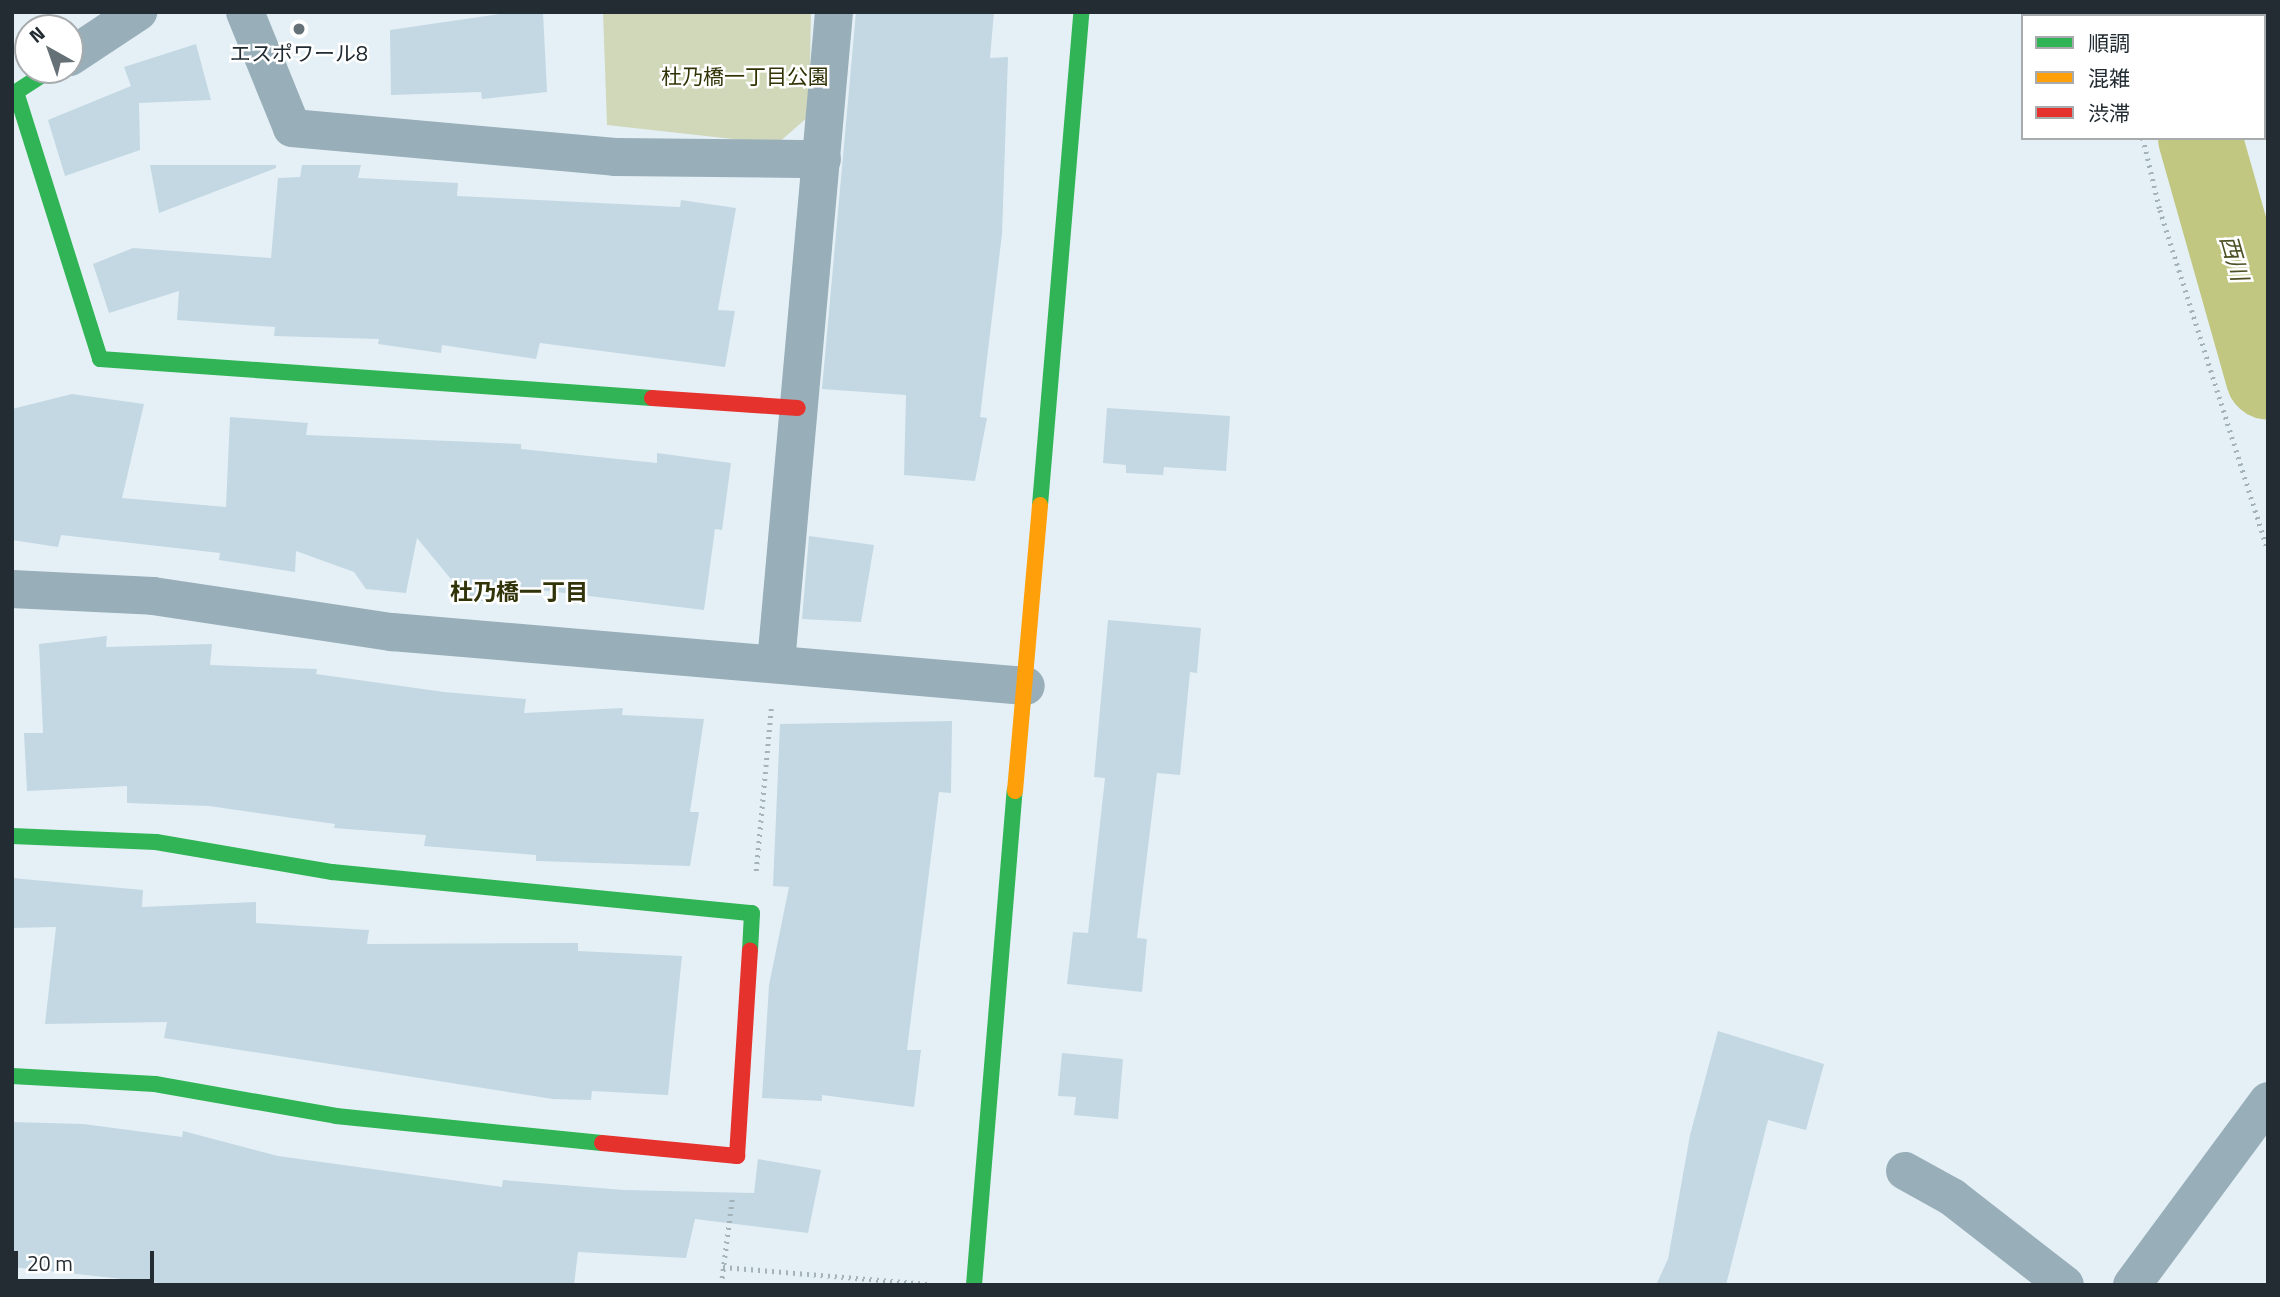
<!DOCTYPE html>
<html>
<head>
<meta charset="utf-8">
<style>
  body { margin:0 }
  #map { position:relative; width:2280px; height:1297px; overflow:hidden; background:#e5f0f6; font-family:"Titillium Web","Noto Sans JP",sans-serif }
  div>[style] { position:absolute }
  .green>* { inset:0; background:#d1d8ba }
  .river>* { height:84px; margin:-42px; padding:0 42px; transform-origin:42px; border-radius:42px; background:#c1c780 }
  .building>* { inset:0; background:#c3d8e3 }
  .path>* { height:4.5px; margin-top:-2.25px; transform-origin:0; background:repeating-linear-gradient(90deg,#a4b2ba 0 2px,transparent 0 7px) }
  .street>* { height:38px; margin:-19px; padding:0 19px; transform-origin:19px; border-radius:19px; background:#98aeb9 }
  .fast>* { height:16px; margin:-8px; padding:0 8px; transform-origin:8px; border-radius:8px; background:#30b455 }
  .slow>* { height:16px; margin:-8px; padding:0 8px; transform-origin:8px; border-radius:8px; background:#ff9f0a }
  .jam>* { height:16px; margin:-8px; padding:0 8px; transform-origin:8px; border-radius:8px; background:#e5322d }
  .dots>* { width:19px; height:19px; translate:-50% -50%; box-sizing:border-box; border:4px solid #fff; border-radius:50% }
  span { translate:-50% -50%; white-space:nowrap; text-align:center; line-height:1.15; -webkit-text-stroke:5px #fff; paint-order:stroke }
  .poi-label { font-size:21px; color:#222c32 }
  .park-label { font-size:21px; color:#313305 }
  .water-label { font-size:23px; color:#4e5126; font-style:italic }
  .neighbourhood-label { font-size:23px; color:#313309; font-weight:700 }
  .frame { position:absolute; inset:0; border:14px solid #222c32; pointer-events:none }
  .legend { position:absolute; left:2021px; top:14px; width:245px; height:126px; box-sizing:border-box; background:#fff; border:2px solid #a7abad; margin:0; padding:9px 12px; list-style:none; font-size:21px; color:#222c32 }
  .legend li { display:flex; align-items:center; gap:14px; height:35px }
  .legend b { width:35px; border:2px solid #a7abad }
  .north { position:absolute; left:14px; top:14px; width:70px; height:70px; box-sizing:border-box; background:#fff; border:2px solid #a7abad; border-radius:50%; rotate:320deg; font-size:19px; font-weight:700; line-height:28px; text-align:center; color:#222c32 }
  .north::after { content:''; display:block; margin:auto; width:24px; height:32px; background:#667177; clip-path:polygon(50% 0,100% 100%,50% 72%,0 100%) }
  .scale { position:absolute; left:14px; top:1251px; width:140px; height:32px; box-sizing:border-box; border:4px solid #222c32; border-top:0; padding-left:9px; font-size:21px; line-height:24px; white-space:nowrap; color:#222c32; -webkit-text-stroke:5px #fff; paint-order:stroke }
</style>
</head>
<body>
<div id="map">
  <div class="green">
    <i style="clip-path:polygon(603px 12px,811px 12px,809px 116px,777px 144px,607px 125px)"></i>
  </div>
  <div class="river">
    <i style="left:2164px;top:12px;width:4px;rotate:76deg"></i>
    <i style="left:2200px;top:138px;width:249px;rotate:74.2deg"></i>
  </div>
  <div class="building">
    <i style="clip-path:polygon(514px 12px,543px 12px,547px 92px,482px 99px,481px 92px,391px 95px,390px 30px)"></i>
    <i style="clip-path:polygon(856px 12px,994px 12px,990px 58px,1008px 57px,1002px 234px,980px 417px,987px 418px,975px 481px,904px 475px,906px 395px,822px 389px)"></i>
    <i style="clip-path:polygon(196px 44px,211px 100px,139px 103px,140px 150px,65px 176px,48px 120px,131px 86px,124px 67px)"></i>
    <i style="clip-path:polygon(150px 165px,276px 165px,276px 168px,159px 213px)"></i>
    <i style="clip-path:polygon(302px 165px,361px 165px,358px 178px,458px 183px,457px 196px,680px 207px,681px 200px,736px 208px,718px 310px,735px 311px,725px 367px,540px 343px,536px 359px,442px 345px,441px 353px,378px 344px,379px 339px,274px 336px,275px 327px,177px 320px,179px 291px,109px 313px,93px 264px,133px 248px,271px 258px,278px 178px,300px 177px)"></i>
    <i style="clip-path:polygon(72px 394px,144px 404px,122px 498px,226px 507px,230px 417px,308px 423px,306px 435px,521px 444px,521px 449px,657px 463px,657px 453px,731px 463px,722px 530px,715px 529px,704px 610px,515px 587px,513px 601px,469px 601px,417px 538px,406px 593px,366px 589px,354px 572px,296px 551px,295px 572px,219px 560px,220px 553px,61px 535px,58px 547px,12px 540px,12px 409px)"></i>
    <i style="clip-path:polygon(1107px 408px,1230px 416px,1226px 471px,1164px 467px,1163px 475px,1126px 473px,1126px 465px,1103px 463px)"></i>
    <i style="clip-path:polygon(809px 536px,874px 545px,861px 622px,802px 619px)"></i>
    <i style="clip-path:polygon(1108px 620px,1201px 628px,1197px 673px,1190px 672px,1180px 775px,1157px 773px,1137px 938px,1147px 939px,1142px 992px,1067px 984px,1073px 932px,1088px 933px,1105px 778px,1094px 777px)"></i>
    <i style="clip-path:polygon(107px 636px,106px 647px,212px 644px,210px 665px,317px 669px,316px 674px,444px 692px,526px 699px,524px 713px,623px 708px,622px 715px,704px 719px,690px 812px,699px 812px,690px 866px,536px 861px,536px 855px,424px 846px,426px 835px,334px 828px,335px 824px,209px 806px,127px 803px,127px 786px,27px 791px,24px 733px,43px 733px,39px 644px)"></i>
    <i style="clip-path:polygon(952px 721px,951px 793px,939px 792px,907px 1050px,921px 1050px,914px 1107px,822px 1095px,822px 1101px,762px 1098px,769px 985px,789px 887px,773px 886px,780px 724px)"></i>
    <i style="clip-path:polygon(12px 878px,143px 890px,142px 907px,256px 902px,256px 923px,369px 930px,367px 944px,578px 943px,578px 951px,682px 956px,668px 1095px,592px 1091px,591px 1100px,553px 1099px,164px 1038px,167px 1022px,45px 1024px,56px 927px,12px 928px)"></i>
    <i style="clip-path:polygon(1718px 1031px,1824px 1064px,1806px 1130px,1768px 1120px,1726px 1285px,1656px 1285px,1668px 1259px,1690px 1135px)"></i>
    <i style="clip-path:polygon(1062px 1053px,1123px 1059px,1118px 1119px,1074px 1115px,1076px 1097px,1058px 1096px)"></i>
    <i style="clip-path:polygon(12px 1122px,83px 1124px,182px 1137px,183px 1131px,278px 1156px,502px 1187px,503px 1180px,624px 1190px,754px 1193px,758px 1159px,821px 1170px,808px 1233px,695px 1219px,686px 1258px,578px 1252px,574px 1285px,178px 1285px,12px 1267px)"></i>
  </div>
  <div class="path">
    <i style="left:2112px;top:12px;width:4px;rotate:76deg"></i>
    <i style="left:2143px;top:138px;width:74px;rotate:76.7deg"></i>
    <i style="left:2160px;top:210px;width:357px;rotate:72.4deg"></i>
    <i style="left:756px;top:871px;width:163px;rotate:-84.7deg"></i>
    <i style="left:723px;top:1267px;width:209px;rotate:4.7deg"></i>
    <i style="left:721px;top:1285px;width:87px;rotate:-82.7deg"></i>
  </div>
  <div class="street">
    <i style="left:245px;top:12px;width:125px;rotate:67.9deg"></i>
    <i style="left:292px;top:128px;width:324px;rotate:5.1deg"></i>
    <i style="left:615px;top:157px;width:207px;rotate:0.6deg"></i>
    <i style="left:70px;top:57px;width:82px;rotate:-33.5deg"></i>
    <i style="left:12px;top:589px;width:141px;rotate:2.8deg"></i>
    <i style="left:153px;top:596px;width:242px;rotate:8.6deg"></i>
    <i style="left:392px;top:632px;width:636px;rotate:4.87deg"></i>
    <i style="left:776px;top:663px;width:654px;rotate:-84.91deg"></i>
    <i style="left:1905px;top:1171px;width:54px;rotate:29deg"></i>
    <i style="left:1952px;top:1197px;width:143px;rotate:37.9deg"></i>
    <i style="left:2132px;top:1285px;width:229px;rotate:-53.5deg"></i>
  </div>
  <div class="fast">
    <i style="left:50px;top:70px;width:40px;rotate:147.1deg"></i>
    <i style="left:16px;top:92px;width:280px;rotate:72.5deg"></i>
    <i style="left:100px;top:359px;width:553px;rotate:4.04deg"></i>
    <i style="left:1040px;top:505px;width:495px;rotate:-85.2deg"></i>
    <i style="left:12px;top:836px;width:144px;rotate:2.4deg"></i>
    <i style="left:156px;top:842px;width:179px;rotate:9.7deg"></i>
    <i style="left:332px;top:872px;width:422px;rotate:5.6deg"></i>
    <i style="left:752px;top:913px;width:37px;rotate:93deg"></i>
    <i style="left:12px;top:1076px;width:143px;rotate:3.2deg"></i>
    <i style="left:155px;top:1084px;width:184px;rotate:10deg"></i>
    <i style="left:336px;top:1116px;width:267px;rotate:5.8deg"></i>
    <i style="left:974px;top:1285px;width:496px;rotate:-85.3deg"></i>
  </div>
  <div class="slow">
    <i style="left:1015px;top:791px;width:287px;rotate:-85deg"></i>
  </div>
  <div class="jam">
    <i style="left:652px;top:398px;width:146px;rotate:3.9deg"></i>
    <i style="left:602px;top:1143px;width:136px;rotate:5.5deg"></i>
    <i style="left:737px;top:1156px;width:206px;rotate:-86.4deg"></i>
  </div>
  <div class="dots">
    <i style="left:299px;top:29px;background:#667177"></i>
  </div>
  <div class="poi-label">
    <span style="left:299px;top:53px">エスポワール8</span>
  </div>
  <div class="park-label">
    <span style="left:745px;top:76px">杜乃橋一丁目公園</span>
  </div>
  <div class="water-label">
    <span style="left:2234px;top:258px;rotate:74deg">西川</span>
  </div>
  <div class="neighbourhood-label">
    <span style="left:519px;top:592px">杜乃橋一丁目</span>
  </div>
  <div class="frame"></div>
  <ul class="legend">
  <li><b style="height:9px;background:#30b455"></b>順調</li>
  <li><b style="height:9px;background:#ff9f0a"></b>混雑</li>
  <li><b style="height:9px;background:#e5322d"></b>渋滞</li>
  </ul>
  <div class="north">N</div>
  <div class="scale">20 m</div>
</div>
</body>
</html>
